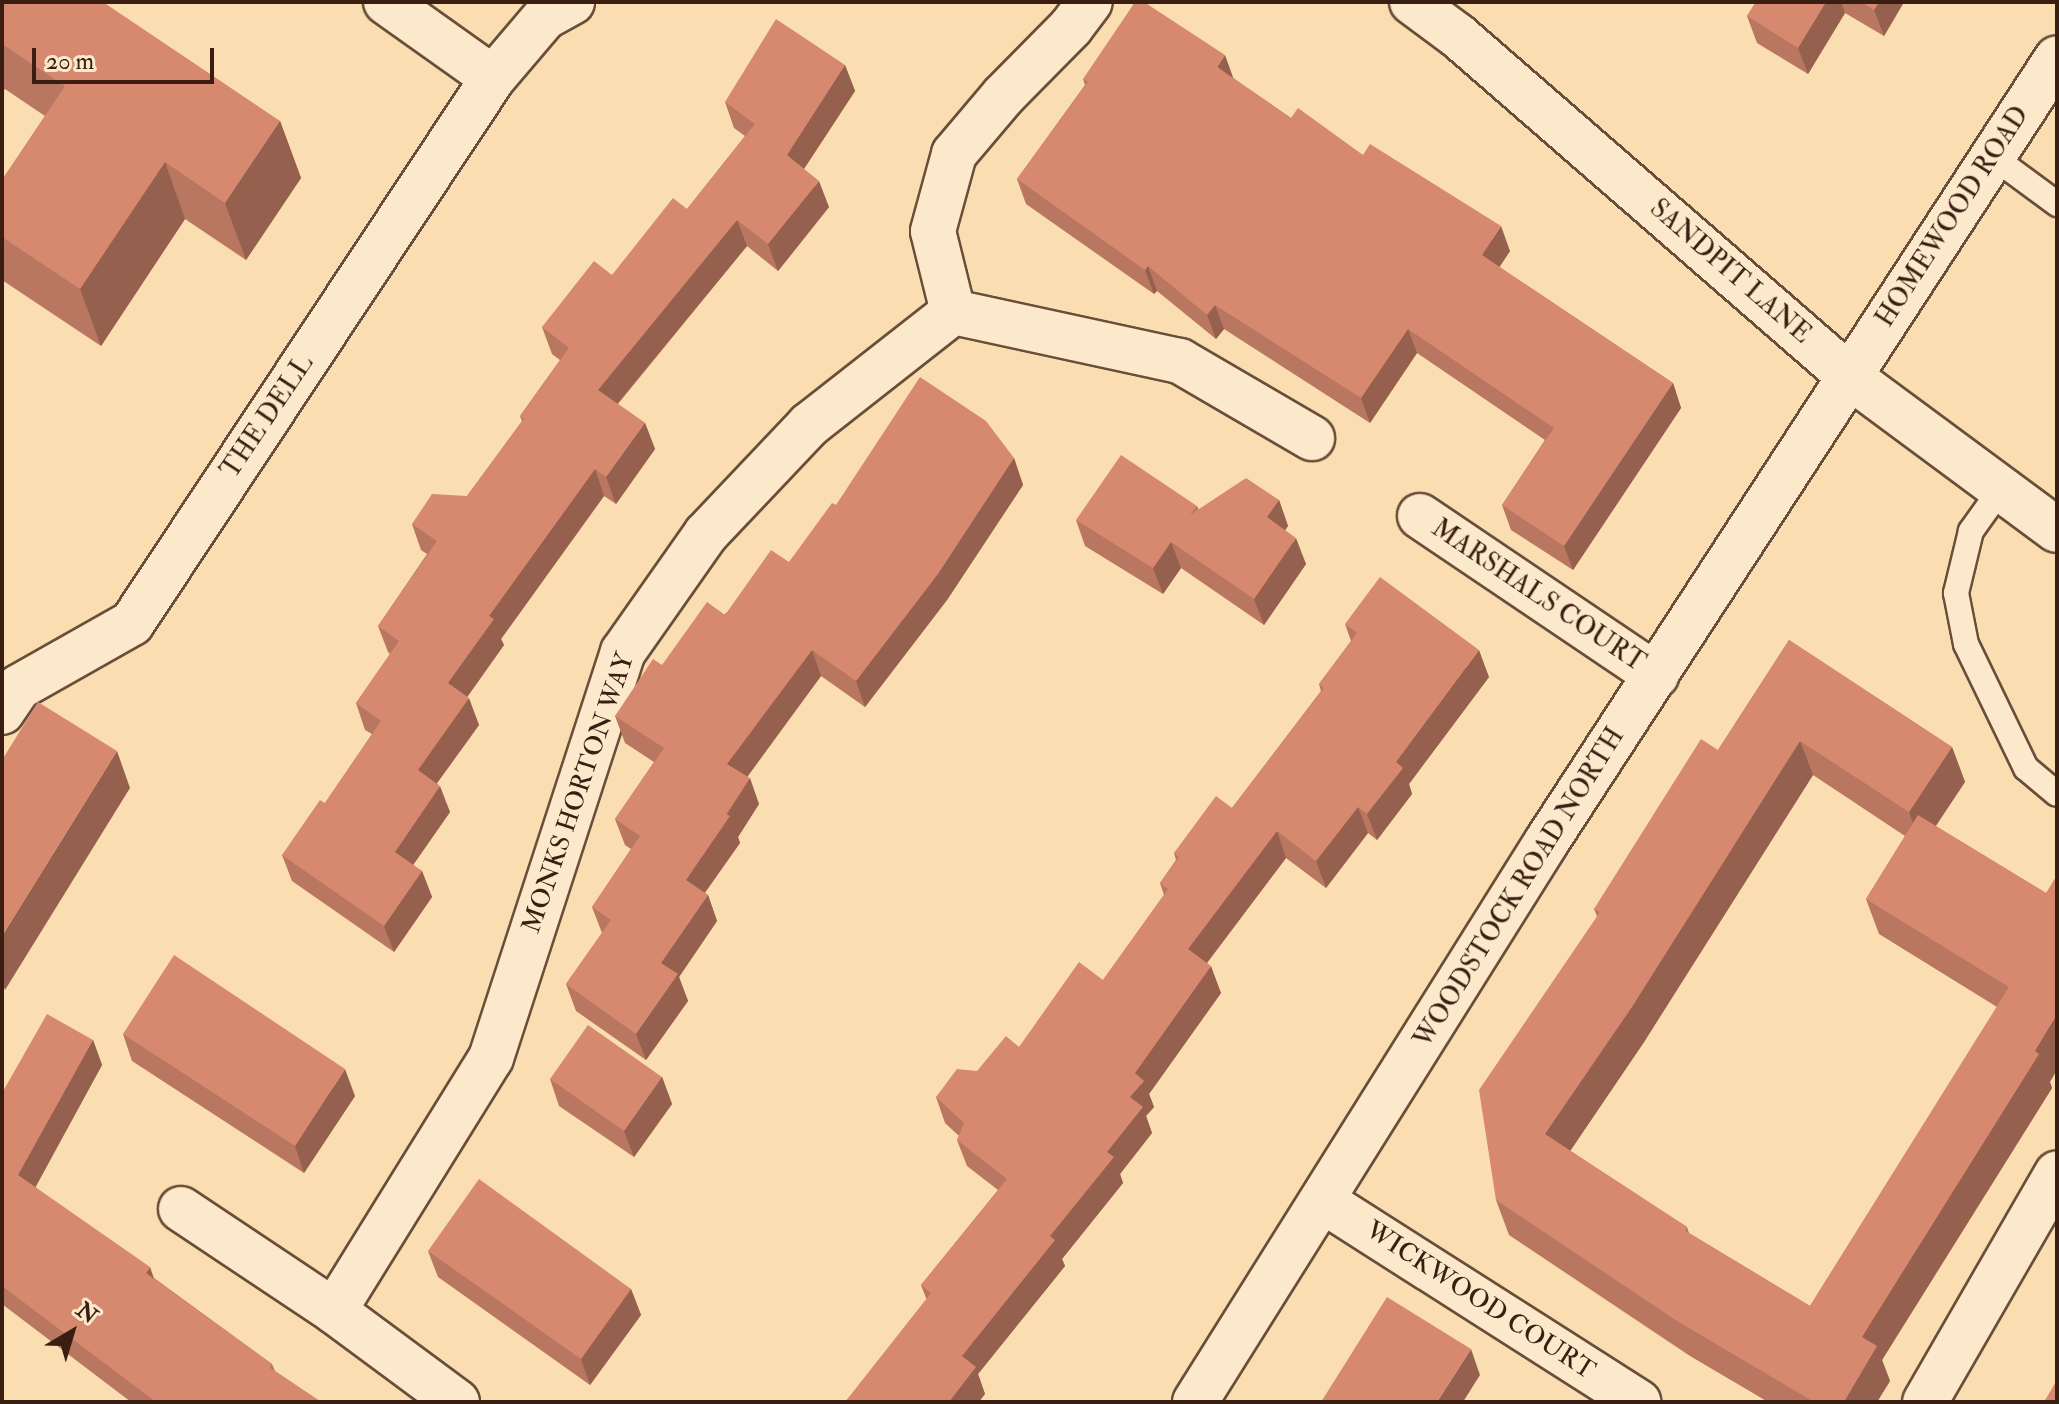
<!DOCTYPE html>
<html>
<head>
<meta charset="utf-8">
<style>
  body { margin:0 }
  #map { position:relative; width:2059px; height:1404px; overflow:hidden; background:#faddb0; font-family:"IM FELL Double Pica",serif }
  div>[style] { position:absolute }
  .roads { filter:drop-shadow(2px 0 #6a4e39) drop-shadow(-2px 0 #6a4e39) drop-shadow(0 2px #6a4e39) drop-shadow(0 -2px #6a4e39) }
  .service>* { height:24px; margin:-12px; padding:0 12px; transform-origin:12px; border-radius:12px; background:#fce9cc }
  .minor>* { height:44px; margin:-22px; padding:0 22px; transform-origin:22px; border-radius:22px; background:#fce9cc }
  .tertiary>* { height:44px; margin:-22px; padding:0 22px; transform-origin:22px; border-radius:22px; background:#fce9cc }
  .wall>* { inset:0; background:#b97660 }
  .shaded-wall>* { inset:0; background:#96604e }
  .building>* { inset:0; background:#d78970 }
  span { translate:-50% -50%; white-space:nowrap; text-align:center; line-height:1.15; -webkit-text-stroke:7px #fce9cc; paint-order:stroke }
  .street-label { font-size:26px; color:#3a1e11 }
  .frame { position:absolute; inset:0; border:4px solid #3a1e11; pointer-events:none }
  .north { position:absolute; left:32px; top:1292px; width:80px; height:80px; -webkit-text-stroke:6px #fce9cc; paint-order:stroke; rotate:38deg; font-size:22px; font-weight:700; line-height:32px; text-align:center; color:#3a1e11 }
  .north::after { content:''; display:block; margin:auto; width:28px; height:36px; background:#3a1e11; clip-path:polygon(50% 0,100% 100%,50% 72%,0 100%) }
  .scale { position:absolute; left:32px; top:48px; width:182px; height:36px; box-sizing:border-box; border:4px solid #3a1e11; border-top:0; padding-left:10px; font-size:24px; line-height:28px; white-space:nowrap; color:#3a1e11; -webkit-text-stroke:6px #fce9cc; paint-order:stroke }
</style>
</head>
<body>
<div id="map">
  <div class="roads">
    <div class="service">
      <i style="left:1992px;top:156px;width:81px;rotate:36.4deg"></i>
      <i style="left:2001px;top:489px;width:52px;rotate:125.5deg"></i>
      <i style="left:1971px;top:531px;width:64px;rotate:103.6deg"></i>
      <i style="left:1956px;top:593px;width:52px;rotate:78.9deg"></i>
      <i style="left:1966px;top:644px;width:138px;rotate:64.2deg"></i>
      <i style="left:2026px;top:768px;width:40px;rotate:40deg"></i>
    </div>
    <div class="minor">
      <i style="left:386px;top:2px;width:131px;rotate:35.4deg"></i>
      <i style="left:953px;top:312px;width:83px;rotate:-103.9deg"></i>
      <i style="left:933px;top:231px;width:80px;rotate:-74.7deg"></i>
      <i style="left:954px;top:154px;width:76px;rotate:-49.8deg"></i>
      <i style="left:1003px;top:96px;width:97px;rotate:-45.4deg"></i>
      <i style="left:1071px;top:27px;width:31px;rotate:-53deg"></i>
      <i style="left:1420px;top:516px;width:285px;rotate:34deg"></i>
      <i style="left:2px;top:712px;width:30px;rotate:-56deg"></i>
      <i style="left:19px;top:687px;width:130px;rotate:-29.5deg"></i>
      <i style="left:132px;top:623px;width:654px;rotate:-56.48deg"></i>
      <i style="left:493px;top:78px;width:80px;rotate:-49.6deg"></i>
      <i style="left:545px;top:17px;width:31px;rotate:-29deg"></i>
      <i style="left:1323px;top:1201px;width:374px;rotate:32.5deg"></i>
      <i style="left:181px;top:1209px;width:184px;rotate:33.7deg"></i>
      <i style="left:334px;top:1311px;width:153px;rotate:36.5deg"></i>
      <i style="left:334px;top:1311px;width:298px;rotate:-58.2deg"></i>
      <i style="left:491px;top:1058px;width:427px;rotate:-72deg"></i>
      <i style="left:623px;top:652px;width:144px;rotate:-54.9deg"></i>
      <i style="left:706px;top:534px;width:150px;rotate:-46.6deg"></i>
      <i style="left:809px;top:425px;width:183px;rotate:-38.1deg"></i>
      <i style="left:953px;top:312px;width:232px;rotate:12.2deg"></i>
      <i style="left:1180px;top:361px;width:153px;rotate:30.3deg"></i>
      <i style="left:1195px;top:1402px;width:662px;rotate:-57.89deg"></i>
      <i style="left:1547px;top:841px;width:934px;rotate:-56.92deg"></i>
      <i style="left:1925px;top:1402px;width:264px;rotate:-60deg"></i>
    </div>
    <div class="tertiary">
      <i style="left:1412px;top:2px;width:57px;rotate:36.5deg"></i>
      <i style="left:1458px;top:36px;width:520px;rotate:41.02deg"></i>
      <i style="left:1850px;top:377px;width:257px;rotate:36.5deg"></i>
    </div>
  </div>
  <div class="wall">
    <i style="clip-path:polygon(2px 2px,280px 121px,301px 178px,246px 260px,185px 219px,101px 346px,2px 280px,2px 180px,45px 116px,5px 89px,2px 93px)"></i>
    <i style="clip-path:polygon(1756px 2px,1904px 2px,1884px 36px,1845px 13px,1808px 74px,1757px 43px,1747px 16px)"></i>
    <i style="clip-path:polygon(845px 65px,855px 91px,804px 169px,829px 207px,778px 271px,747px 246px,618px 404px,645px 423px,655px 449px,616px 504px,604px 496px,501px 639px,504px 645px,467px 697px,479px 725px,437px 783px,450px 812px,413px 865px,422px 871px,432px 897px,394px 952px,292px 881px,282px 855px,325px 803px,372px 734px,365px 730px,356px 703px,390px 654px,388px 652px,378px 626px,427px 554px,421px 550px,412px 524px,467px 496px,522px 421px,520px 416px,560px 360px,552px 354px,542px 327px,612px 275px,687px 209px,745px 136px,734px 128px,725px 102px)"></i>
    <i style="clip-path:polygon(1233px 78px,1291px 118px,1363px 155px,1510px 251px,1499px 267px,1673px 383px,1681px 408px,1573px 570px,1511px 530px,1502px 505px,1545px 440px,1417px 353px,1370px 423px,1224px 329px,1216px 339px,1157px 291px,1154px 294px,1026px 204px,1017px 179px,1085px 85px,1083px 79px)"></i>
    <i style="clip-path:polygon(1014px 458px,1023px 485px,947px 600px,865px 707px,821px 676px,747px 776px,759px 804px,738px 837px,740px 843px,705px 893px,708px 895px,717px 921px,679px 977px,688px 1001px,646px 1060px,576px 1011px,566px 984px,602px 933px,592px 907px,631px 849px,625px 845px,615px 819px,654px 762px,625px 743px,615px 716px,662px 665px,789px 562px,836px 505px)"></i>
    <i style="clip-path:polygon(1279px 500px,1288px 526px,1285px 530px,1306px 564px,1264px 625px,1181px 568px,1163px 594px,1085px 546px,1076px 520px,1197px 506px,1199px 510px)"></i>
    <i style="clip-path:polygon(1345px 624px,1489px 677px,1409px 784px,1412px 794px,1377px 840px,1368px 833px,1326px 888px,1286px 858px,1207px 963px,1221px 993px,1149px 1094px,1154px 1107px,1146px 1116px,1152px 1133px,1120px 1174px,1123px 1183px,1062px 1259px,1065px 1266px,978px 1374px,985px 1394px,926px 1298px,921px 1285px,998px 1190px,967px 1166px,957px 1140px,959px 1136px,945px 1123px,936px 1097px,1019px 1047px,1103px 980px,1164px 895px,1160px 883px,1176px 860px,1174px 853px,1232px 808px,1321px 691px,1319px 684px,1351px 641px)"></i>
    <i style="clip-path:polygon(evenodd,1789px 640px,1952px 747px,1965px 782px,1935px 826px,2046px 893px,2050px 1082px,2052px 1088px,1882px 1360px,1890px 1381px,1877px 1402px,1768px 1402px,1690px 1356px,1509px 1235px,1496px 1200px,1597px 916px,1594px 909px,1718px 750px,1789px 640px,1813px 775px,1905px 836px,1866px 899px,1879px 934px,1997px 1007px,1810px 1306px,1689px 1233px,1687px 1227px,1570px 1151px,1644px 1042px,1813px 775px)"></i>
    <i style="clip-path:polygon(123px 1034px,355px 1096px,304px 1173px,132px 1061px)"></i>
    <i style="clip-path:polygon(93px 1040px,102px 1065px,35px 1187px,154px 1278px,272px 1364px,275px 1371px,321px 1402px,131px 1402px,2px 1304px,2px 1093px)"></i>
    <i style="clip-path:polygon(662px 1077px,672px 1104px,634px 1157px,559px 1106px,550px 1079px)"></i>
    <i style="clip-path:polygon(428px 1251px,631px 1289px,641px 1315px,590px 1385px,438px 1277px)"></i>
  </div>
  <div class="shaded-wall">
    <i style="clip-path:polygon(1826px 2px,1841px 2px,1845px 13px,1808px 74px,1798px 48px)"></i>
    <i style="clip-path:polygon(1879px 2px,1904px 2px,1884px 36px,1874px 10px)"></i>
    <i style="clip-path:polygon(1225px 55px,1234px 80px,1217px 67px)"></i>
    <i style="clip-path:polygon(845px 65px,855px 91px,796px 181px,787px 155px)"></i>
    <i style="clip-path:polygon(280px 121px,301px 178px,246px 260px,225px 203px)"></i>
    <i style="clip-path:polygon(165px 162px,185px 219px,101px 346px,80px 289px)"></i>
    <i style="clip-path:polygon(819px 181px,829px 207px,778px 271px,768px 244px)"></i>
    <i style="clip-path:polygon(737px 220px,747px 246px,607px 416px,598px 390px)"></i>
    <i style="clip-path:polygon(1501px 226px,1510px 251px,1491px 280px,1482px 255px)"></i>
    <i style="clip-path:polygon(1148px 266px,1157px 291px,1154px 294px,1145px 270px)"></i>
    <i style="clip-path:polygon(1215px 305px,1224px 329px,1216px 339px,1207px 315px)"></i>
    <i style="clip-path:polygon(1408px 329px,1417px 353px,1370px 423px,1361px 398px)"></i>
    <i style="clip-path:polygon(1673px 383px,1681px 408px,1573px 570px,1564px 546px)"></i>
    <i style="clip-path:polygon(645px 423px,655px 449px,616px 504px,606px 477px)"></i>
    <i style="clip-path:polygon(1014px 458px,1023px 485px,947px 600px,865px 707px,856px 681px)"></i>
    <i style="clip-path:polygon(595px 469px,604px 496px,501px 639px,504px 645px,458px 710px,448px 683px,489px 616px)"></i>
    <i style="clip-path:polygon(1279px 500px,1288px 526px,1276px 544px,1267px 517px)"></i>
    <i style="clip-path:polygon(1296px 538px,1306px 564px,1264px 625px,1254px 599px)"></i>
    <i style="clip-path:polygon(1171px 542px,1181px 568px,1163px 594px,1153px 568px)"></i>
    <i style="clip-path:polygon(812px 650px,821px 676px,737px 791px,727px 764px)"></i>
    <i style="clip-path:polygon(1479px 650px,1489px 677px,1409px 784px,1412px 794px,1377px 840px,1367px 814px,1396px 762px)"></i>
    <i style="clip-path:polygon(469px 698px,479px 725px,427px 797px,418px 770px)"></i>
    <i style="clip-path:polygon(1800px 741px,1813px 775px,1644px 1042px,1558px 1169px,1545px 1134px)"></i>
    <i style="clip-path:polygon(1952px 747px,1965px 782px,1922px 847px,1909px 812px)"></i>
    <i style="clip-path:polygon(117px 751px,130px 788px,5px 990px,2px 982px,2px 936px)"></i>
    <i style="clip-path:polygon(750px 778px,759px 804px,738px 837px,740px 843px,695px 906px,686px 880px)"></i>
    <i style="clip-path:polygon(440px 786px,450px 812px,404px 878px,395px 852px)"></i>
    <i style="clip-path:polygon(1358px 807px,1368px 833px,1326px 888px,1316px 861px)"></i>
    <i style="clip-path:polygon(1277px 831px,1286px 858px,1197px 976px,1188px 949px)"></i>
    <i style="clip-path:polygon(422px 871px,432px 897px,394px 952px,384px 926px)"></i>
    <i style="clip-path:polygon(708px 895px,717px 921px,679px 977px,688px 1001px,646px 1060px,636px 1034px,661px 963px)"></i>
    <i style="clip-path:polygon(1211px 966px,1221px 993px,1149px 1094px,1154px 1107px,1146px 1116px,1152px 1133px,1120px 1174px,1123px 1183px,1062px 1259px,1065px 1266px,978px 1374px,985px 1394px,979px 1402px,949px 1402px,962px 1356px,1050px 1236px,1107px 1152px,1130px 1097px,1135px 1073px)"></i>
    <i style="clip-path:polygon(2057px 1014px,2057px 1070px,2050px 1082px,2052px 1088px,1882px 1360px,1890px 1381px,1877px 1402px,1844px 1402px,1862px 1337px)"></i>
    <i style="clip-path:polygon(93px 1040px,102px 1065px,28px 1201px,18px 1175px)"></i>
    <i style="clip-path:polygon(345px 1069px,355px 1096px,304px 1173px,295px 1146px)"></i>
    <i style="clip-path:polygon(662px 1077px,672px 1104px,634px 1157px,624px 1131px)"></i>
    <i style="clip-path:polygon(150px 1267px,159px 1293px,146px 1273px)"></i>
    <i style="clip-path:polygon(631px 1289px,641px 1315px,590px 1385px,581px 1359px)"></i>
    <i style="clip-path:polygon(1471px 1349px,1480px 1375px,1463px 1402px,1437px 1402px)"></i>
  </div>
  <div class="building">
    <i style="clip-path:polygon(2px 2px,103px 2px,280px 121px,225px 203px,165px 162px,80px 289px,2px 237px,2px 180px,65px 86px,2px 44px)"></i>
    <i style="clip-path:polygon(1135px 2px,1144px 2px,1225px 55px,1217px 67px,1291px 118px,1298px 108px,1363px 155px,1370px 144px,1501px 226px,1482px 255px,1673px 383px,1564px 546px,1502px 505px,1554px 428px,1408px 329px,1361px 398px,1215px 305px,1207px 315px,1148px 266px,1145px 270px,1017px 179px,1088px 82px,1083px 79px)"></i>
    <i style="clip-path:polygon(1756px 2px,1826px 2px,1798px 48px,1747px 16px)"></i>
    <i style="clip-path:polygon(1861px 2px,1879px 2px,1874px 10px)"></i>
    <i style="clip-path:polygon(776px 19px,845px 65px,787px 155px,819px 181px,768px 244px,737px 220px,598px 390px,645px 423px,606px 477px,595px 469px,489px 616px,494px 619px,448px 683px,469px 698px,418px 770px,440px 786px,395px 852px,422px 871px,384px 926px,282px 855px,320px 800px,325px 803px,381px 721px,356px 703px,399px 641px,378px 626px,437px 541px,412px 524px,432px 494px,467px 496px,524px 419px,520px 416px,569px 348px,542px 327px,594px 261px,612px 275px,673px 198px,687px 209px,755px 124px,725px 102px)"></i>
    <i style="clip-path:polygon(920px 377px,986px 421px,1014px 458px,938px 574px,856px 681px,812px 650px,727px 764px,750px 778px,726px 814px,730px 816px,686px 880px,708px 895px,661px 963px,678px 974px,636px 1034px,566px 984px,611px 920px,592px 907px,640px 836px,615px 819px,664px 748px,615px 716px,653px 659px,662px 665px,707px 602px,725px 615px,771px 550px,789px 562px,832px 503px,836px 505px)"></i>
    <i style="clip-path:polygon(1121px 455px,1197px 506px,1190px 515px,1246px 478px,1279px 500px,1267px 517px,1296px 538px,1254px 599px,1171px 542px,1153px 568px,1076px 520px)"></i>
    <i style="clip-path:polygon(1380px 577px,1479px 650px,1396px 762px,1403px 768px,1367px 814px,1358px 807px,1316px 861px,1277px 831px,1188px 949px,1211px 966px,1135px 1073px,1144px 1081px,1130px 1097px,1143px 1107px,1107px 1152px,1114px 1157px,1050px 1236px,1055px 1240px,962px 1356px,976px 1367px,949px 1402px,845px 1402px,931px 1293px,921px 1285px,1007px 1179px,957px 1140px,964px 1123px,936px 1097px,957px 1069px,977px 1071px,1006px 1036px,1019px 1047px,1079px 962px,1103px 980px,1168px 889px,1160px 883px,1179px 857px,1174px 853px,1216px 796px,1232px 808px,1324px 688px,1319px 684px,1357px 633px,1345px 624px)"></i>
    <i style="clip-path:polygon(1789px 640px,1952px 747px,1909px 812px,1800px 741px,1632px 1007px,1545px 1134px,1687px 1227px,1685px 1231px,1810px 1306px,2009px 987px,1866px 899px,1918px 815px,2046px 893px,2057px 875px,2057px 1014px,2035px 1051px,2039px 1054px,1862px 1337px,1877px 1346px,1844px 1402px,1814px 1402px,1677px 1321px,1496px 1200px,1479px 1090px,1600px 912px,1594px 909px,1701px 739px,1718px 750px)"></i>
    <i style="clip-path:polygon(38px 702px,117px 751px,2px 936px,2px 760px)"></i>
    <i style="clip-path:polygon(174px 955px,345px 1069px,295px 1146px,123px 1034px)"></i>
    <i style="clip-path:polygon(47px 1014px,93px 1040px,18px 1175px,150px 1267px,146px 1273px,272px 1364px,270px 1368px,321px 1402px,156px 1402px,2px 1286px,2px 1093px)"></i>
    <i style="clip-path:polygon(588px 1025px,662px 1077px,624px 1131px,550px 1079px)"></i>
    <i style="clip-path:polygon(479px 1179px,631px 1289px,581px 1359px,428px 1251px)"></i>
    <i style="clip-path:polygon(1387px 1297px,1471px 1349px,1437px 1402px,1321px 1402px)"></i>
    <i style="clip-path:polygon(2057px 1380px,2057px 1402px,2044px 1402px)"></i>
  </div>
  <div class="street-label">
    <span style="left:1953px;top:217px;rotate:-57deg">HOMEWOOD ROAD</span>
    <span style="left:1730px;top:272px;rotate:41deg">SANDPIT LANE</span>
    <span style="left:268px;top:417px;rotate:-56deg">THE DELL</span>
    <span style="left:1538px;top:596px;rotate:34deg">MARSHALS COURT</span>
    <span style="left:579px;top:793px;rotate:-71deg">MONKS HORTON WAY</span>
    <span style="left:1520px;top:888px;rotate:-58deg">WOODSTOCK ROAD NORTH</span>
    <span style="left:1480px;top:1301px;rotate:33deg">WICKWOOD COURT</span>
  </div>
  <div class="frame"></div>
  <div class="north">N</div>
  <div class="scale">20 m</div>
</div>
</body>
</html>
